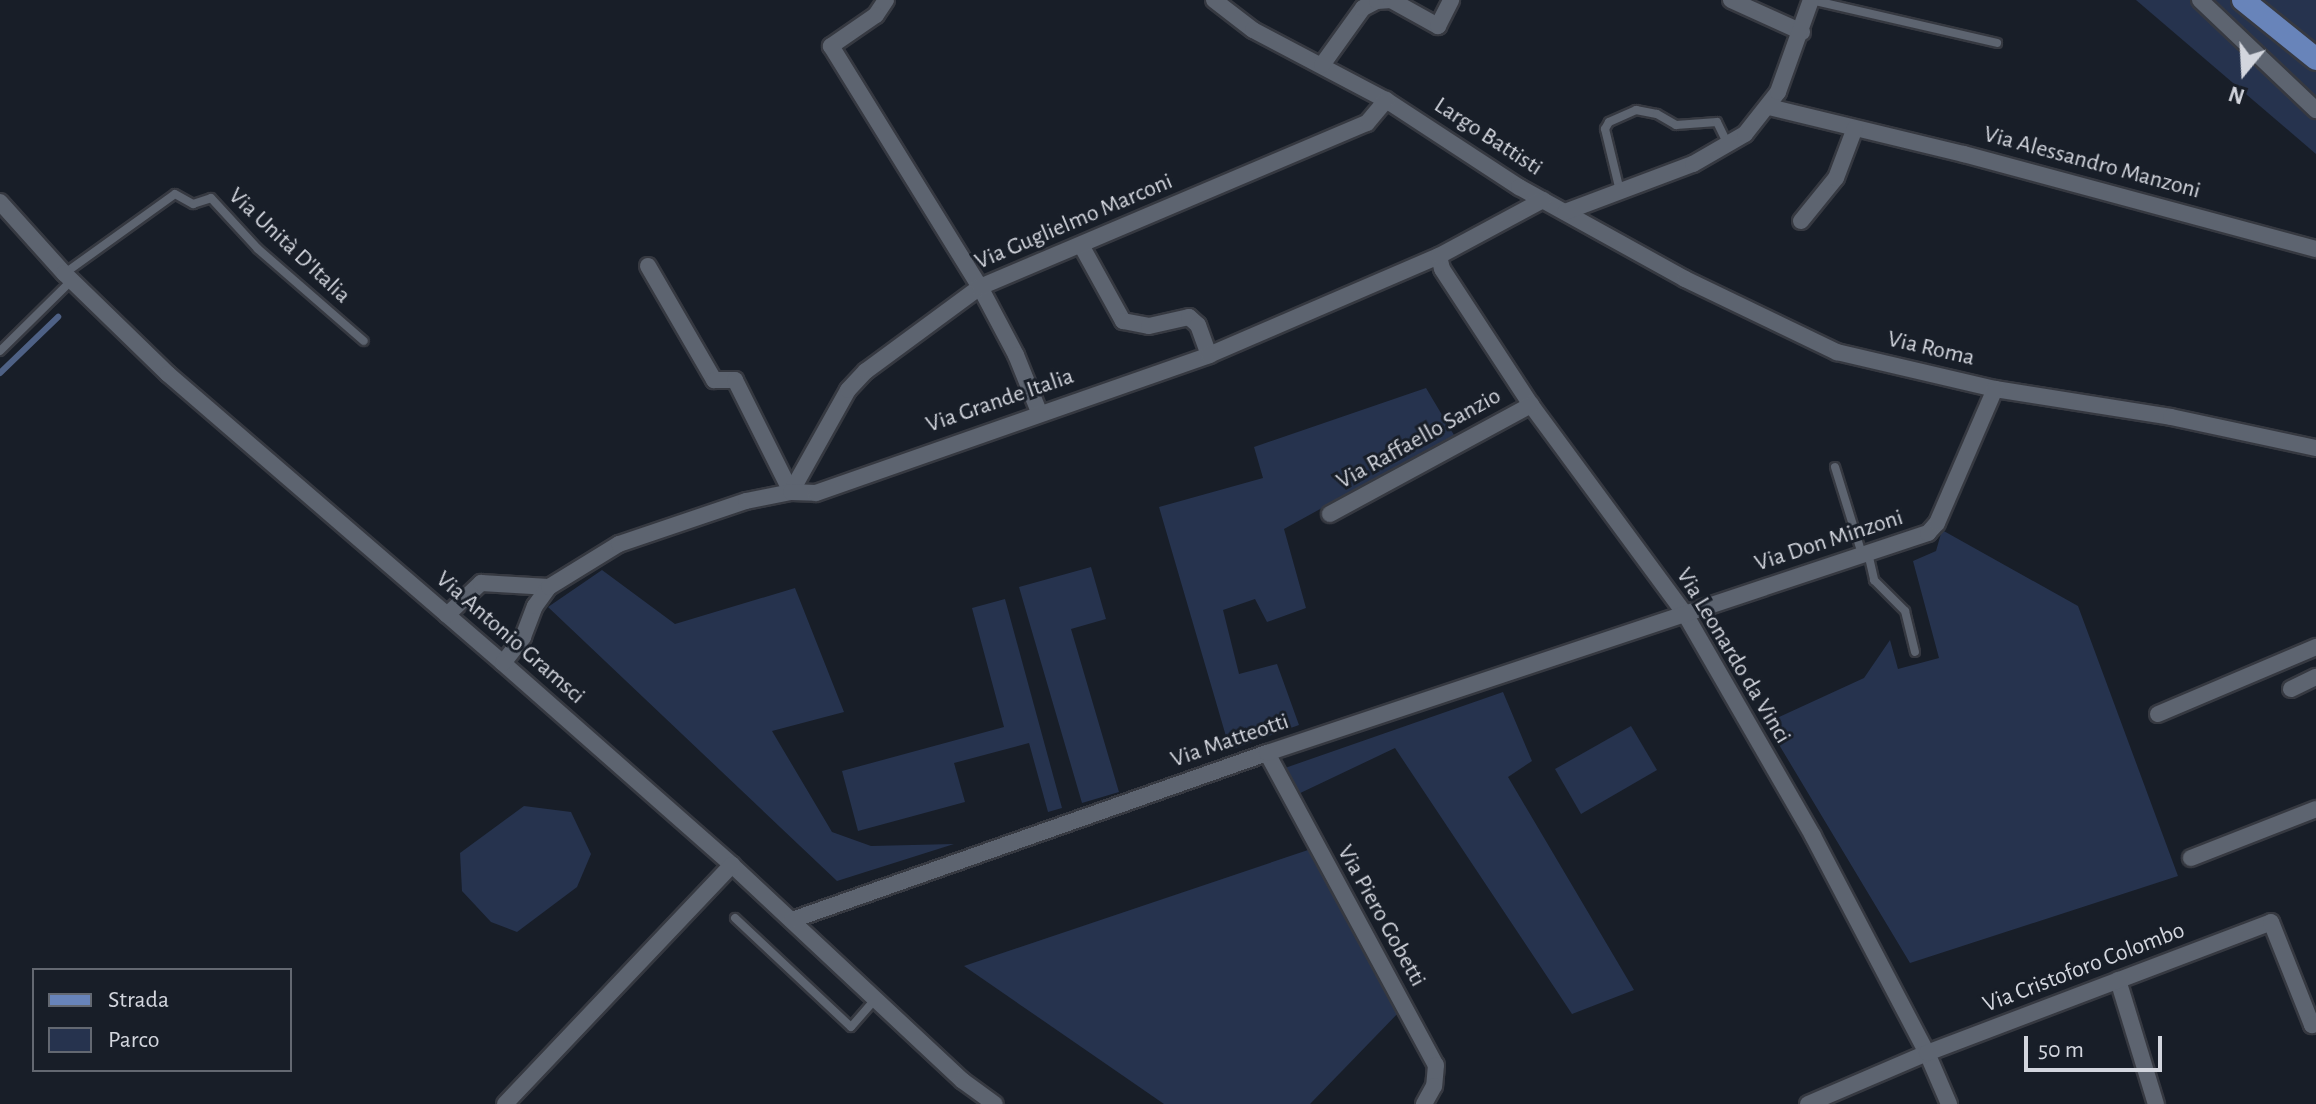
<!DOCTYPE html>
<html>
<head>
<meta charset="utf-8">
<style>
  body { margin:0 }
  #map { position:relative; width:2316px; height:1104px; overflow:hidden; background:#181e28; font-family:"Alegreya Sans",sans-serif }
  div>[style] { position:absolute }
  .green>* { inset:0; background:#26334e }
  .stream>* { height:6px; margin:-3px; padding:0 3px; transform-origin:3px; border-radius:3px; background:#4e6185 }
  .roads { filter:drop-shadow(2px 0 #363941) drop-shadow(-2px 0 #363941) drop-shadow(0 2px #363941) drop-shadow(0 -2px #363941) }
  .service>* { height:8px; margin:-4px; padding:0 4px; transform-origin:4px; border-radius:4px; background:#5d6470 }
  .minor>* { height:16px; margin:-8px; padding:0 8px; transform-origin:8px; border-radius:8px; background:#5d6470 }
  .primary>* { height:22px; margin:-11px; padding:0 11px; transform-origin:11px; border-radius:11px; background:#6884ba }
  span { translate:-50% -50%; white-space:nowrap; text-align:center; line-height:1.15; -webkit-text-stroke:6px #181e28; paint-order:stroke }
  .street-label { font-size:24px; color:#d3d6de }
  .legend { position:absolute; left:32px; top:968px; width:260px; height:104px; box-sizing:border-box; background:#181e28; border:2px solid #636871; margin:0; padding:10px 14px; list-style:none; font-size:24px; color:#d3d6de }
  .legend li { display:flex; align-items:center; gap:16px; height:40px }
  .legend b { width:40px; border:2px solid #636871 }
  .north { position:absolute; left:2204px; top:32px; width:80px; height:80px; -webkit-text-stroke:6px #181e28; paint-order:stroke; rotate:198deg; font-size:22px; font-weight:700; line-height:32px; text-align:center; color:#d3d6de }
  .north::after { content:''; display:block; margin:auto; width:28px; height:36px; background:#d3d6de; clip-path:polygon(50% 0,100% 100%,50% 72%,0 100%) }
  .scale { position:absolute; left:2024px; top:1036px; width:138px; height:36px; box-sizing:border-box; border:4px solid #d3d6de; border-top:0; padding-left:10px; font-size:24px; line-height:28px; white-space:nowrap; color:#d3d6de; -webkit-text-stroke:6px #181e28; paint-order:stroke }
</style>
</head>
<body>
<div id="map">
  <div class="green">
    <i style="clip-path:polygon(2136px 0,2316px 0,2316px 154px)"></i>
    <i style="clip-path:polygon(1426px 388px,1454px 435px,1284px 529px,1306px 608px,1267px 622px,1255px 599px,1223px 610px,1239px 674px,1277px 664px,1299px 725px,1230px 750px,1159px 507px,1263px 478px,1254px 447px)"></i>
    <i style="clip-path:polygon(1942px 530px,2078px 606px,2178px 876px,1910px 963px,1766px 723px,1864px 678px,1890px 640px,1898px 669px,1939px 658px,1913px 561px,1936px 551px)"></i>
    <i style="clip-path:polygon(1091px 567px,1106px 619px,1071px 629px,1119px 792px,1082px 803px,1019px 587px)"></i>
    <i style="clip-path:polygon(602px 570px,675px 624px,795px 588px,844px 712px,772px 731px,832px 832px,871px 846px,954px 844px,837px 881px,548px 607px)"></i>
    <i style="clip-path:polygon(1005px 599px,1062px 808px,1048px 812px,1029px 743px,954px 763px,965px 802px,858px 831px,842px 771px,1004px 727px,972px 608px)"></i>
    <i style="clip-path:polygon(1503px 692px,1532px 761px,1508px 777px,1634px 990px,1572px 1014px,1395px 748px,1294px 796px,1285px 768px)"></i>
    <i style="clip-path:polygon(1631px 726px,1657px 770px,1581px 814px,1555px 769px)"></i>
    <i style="clip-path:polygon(524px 806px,571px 812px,591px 854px,577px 887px,517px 932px,491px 922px,462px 891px,460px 853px)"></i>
    <i style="clip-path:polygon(1311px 849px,1402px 1009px,1310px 1104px,1164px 1104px,964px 966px)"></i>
  </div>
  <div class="stream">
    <i style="left:0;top:373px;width:81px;rotate:-44deg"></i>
  </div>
  <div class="roads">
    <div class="service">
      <i style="left:1811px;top:0;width:191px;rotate:13deg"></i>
      <i style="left:1620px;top:191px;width:64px;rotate:-103.6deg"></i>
      <i style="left:1605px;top:129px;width:8px;rotate:-60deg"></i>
      <i style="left:1609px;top:122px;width:30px;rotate:-24deg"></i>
      <i style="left:1636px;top:110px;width:21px;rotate:11deg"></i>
      <i style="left:1657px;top:114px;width:22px;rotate:30deg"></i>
      <i style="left:1676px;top:125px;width:41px;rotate:-4.2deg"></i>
      <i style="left:1717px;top:122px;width:25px;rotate:64deg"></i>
      <i style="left:65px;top:273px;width:135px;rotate:-35.7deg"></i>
      <i style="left:175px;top:194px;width:21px;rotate:29deg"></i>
      <i style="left:193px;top:204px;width:19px;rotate:-18deg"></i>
      <i style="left:211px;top:198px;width:69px;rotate:47.3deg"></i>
      <i style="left:258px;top:249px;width:140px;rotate:41deg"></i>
      <i style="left:0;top:351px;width:101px;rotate:-44.6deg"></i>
      <i style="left:1835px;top:467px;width:91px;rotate:72.8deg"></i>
      <i style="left:1868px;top:553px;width:28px;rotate:77deg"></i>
      <i style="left:1874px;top:580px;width:44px;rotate:45deg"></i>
      <i style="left:1905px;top:611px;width:42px;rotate:76.3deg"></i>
      <i style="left:735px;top:918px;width:159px;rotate:43.2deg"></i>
      <i style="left:851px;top:1027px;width:35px;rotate:-49deg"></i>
    </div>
    <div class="minor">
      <i style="left:886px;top:0;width:18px;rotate:124deg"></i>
      <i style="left:876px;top:15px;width:55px;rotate:145.4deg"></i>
      <i style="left:831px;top:46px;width:283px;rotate:58.3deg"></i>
      <i style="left:980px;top:287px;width:77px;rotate:62.1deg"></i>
      <i style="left:1016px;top:355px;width:61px;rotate:68deg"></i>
      <i style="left:1214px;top:0;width:49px;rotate:37.6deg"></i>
      <i style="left:1253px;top:30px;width:150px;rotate:27.8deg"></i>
      <i style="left:1386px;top:100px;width:159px;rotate:33.2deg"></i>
      <i style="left:1519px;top:187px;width:190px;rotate:29deg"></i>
      <i style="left:1685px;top:279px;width:169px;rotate:25.7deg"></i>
      <i style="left:1837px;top:352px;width:162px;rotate:13.2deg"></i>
      <i style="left:1995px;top:389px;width:178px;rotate:9deg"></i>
      <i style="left:2171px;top:417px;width:148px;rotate:12.1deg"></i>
      <i style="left:1731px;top:0;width:78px;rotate:24.3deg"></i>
      <i style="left:2200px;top:0;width:160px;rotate:43.5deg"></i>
      <i style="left:1322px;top:65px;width:70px;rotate:-54.3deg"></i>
      <i style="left:1363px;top:8px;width:16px;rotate:-27deg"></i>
      <i style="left:1377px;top:1px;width:14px;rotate:-4deg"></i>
      <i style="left:1391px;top:0;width:54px;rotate:29deg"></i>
      <i style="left:1438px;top:26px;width:29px;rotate:-63deg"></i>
      <i style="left:1769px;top:107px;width:201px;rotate:13.6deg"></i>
      <i style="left:1964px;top:154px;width:365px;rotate:15.1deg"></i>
      <i style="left:0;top:202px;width:96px;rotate:48deg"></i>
      <i style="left:64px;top:273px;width:145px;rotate:44.2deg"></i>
      <i style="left:168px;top:374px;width:442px;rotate:40.8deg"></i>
      <i style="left:503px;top:663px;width:305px;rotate:41.4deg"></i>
      <i style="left:732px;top:865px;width:316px;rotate:43.1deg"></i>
      <i style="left:963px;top:1081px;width:39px;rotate:36deg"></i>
      <i style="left:1565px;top:212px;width:137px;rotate:-20.6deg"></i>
      <i style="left:1693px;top:164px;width:60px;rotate:-30deg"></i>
      <i style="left:1745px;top:134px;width:53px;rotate:-51.8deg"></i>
      <i style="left:1778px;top:92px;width:98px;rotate:-70.3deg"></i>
      <i style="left:1801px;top:221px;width:55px;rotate:-50.9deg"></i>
      <i style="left:1836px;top:178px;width:53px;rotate:-69.2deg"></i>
      <i style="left:1081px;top:245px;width:87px;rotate:61.1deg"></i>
      <i style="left:1123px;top:321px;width:26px;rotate:11deg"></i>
      <i style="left:1149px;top:326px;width:41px;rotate:-12.7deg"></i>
      <i style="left:1189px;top:317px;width:12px;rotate:42deg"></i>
      <i style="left:1198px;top:325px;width:32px;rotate:70deg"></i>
      <i style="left:1439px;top:256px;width:13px;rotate:77deg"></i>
      <i style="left:1442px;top:269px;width:163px;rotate:56.8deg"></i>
      <i style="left:1531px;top:405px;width:260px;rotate:53.6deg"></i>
      <i style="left:1685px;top:614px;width:256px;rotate:60deg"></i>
      <i style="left:1813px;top:836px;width:245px;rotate:62.3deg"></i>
      <i style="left:1927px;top:1053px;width:56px;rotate:66.7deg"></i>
      <i style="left:648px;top:266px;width:132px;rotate:59.9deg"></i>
      <i style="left:714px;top:380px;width:21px"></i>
      <i style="left:735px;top:380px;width:125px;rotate:63.4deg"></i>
      <i style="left:791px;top:492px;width:117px;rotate:-60.8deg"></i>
      <i style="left:848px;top:390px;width:26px;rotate:-47deg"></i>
      <i style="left:866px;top:371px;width:142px;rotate:-36.4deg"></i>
      <i style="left:980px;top:287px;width:420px;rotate:-23deg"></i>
      <i style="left:1367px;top:123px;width:30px;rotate:-50deg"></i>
      <i style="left:1330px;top:514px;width:229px;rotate:-28.5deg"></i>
      <i style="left:447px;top:615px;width:47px;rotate:-43.3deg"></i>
      <i style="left:481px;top:583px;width:68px;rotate:3.4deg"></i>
      <i style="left:503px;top:663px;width:33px;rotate:-52deg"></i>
      <i style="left:523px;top:637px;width:33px;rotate:-69deg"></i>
      <i style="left:535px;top:606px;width:24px;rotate:-54deg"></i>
      <i style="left:549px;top:587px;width:82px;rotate:-31.6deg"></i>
      <i style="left:619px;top:544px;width:134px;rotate:-18.7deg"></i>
      <i style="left:746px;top:501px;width:46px;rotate:-11.3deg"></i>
      <i style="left:791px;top:492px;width:25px;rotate:2deg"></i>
      <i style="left:816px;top:493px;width:417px;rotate:-19.3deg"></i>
      <i style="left:1209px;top:355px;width:250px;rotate:-23.3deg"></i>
      <i style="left:1439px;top:256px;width:118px;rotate:-28.3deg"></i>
      <i style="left:2291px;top:689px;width:28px;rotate:-26deg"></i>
      <i style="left:2158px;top:714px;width:172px;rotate:-23deg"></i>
      <i style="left:1267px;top:753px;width:355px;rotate:61.6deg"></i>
      <i style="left:1436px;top:1065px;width:21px;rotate:95deg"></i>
      <i style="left:1434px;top:1086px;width:21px;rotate:119deg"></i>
      <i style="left:2191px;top:858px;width:134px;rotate:-21.4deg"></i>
      <i style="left:792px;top:920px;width:504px;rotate:-19.37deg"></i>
      <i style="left:1267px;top:753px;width:697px;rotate:-18.41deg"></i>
      <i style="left:1928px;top:533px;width:13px;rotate:-48deg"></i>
      <i style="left:1937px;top:523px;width:146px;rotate:-66.6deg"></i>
      <i style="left:2118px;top:980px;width:130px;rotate:73deg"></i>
      <i style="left:505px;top:1104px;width:330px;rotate:-46.5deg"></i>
      <i style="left:1808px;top:1104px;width:129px;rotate:-23.2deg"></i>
      <i style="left:1927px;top:1053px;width:368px;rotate:-20.8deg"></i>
      <i style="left:2271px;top:922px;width:111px;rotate:68.3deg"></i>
      <i style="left:2312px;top:1025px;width:4px;rotate:-14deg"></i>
    </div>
    <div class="primary">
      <i style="left:2243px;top:0;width:94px;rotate:38.9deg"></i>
    </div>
  </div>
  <div class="street-label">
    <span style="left:1488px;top:137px;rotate:33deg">Largo Battisti</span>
    <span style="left:2092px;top:163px;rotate:15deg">Via Alessandro Manzoni</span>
    <span style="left:1074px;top:222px;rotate:-23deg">Via Guglielmo Marconi</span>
    <span style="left:289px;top:246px;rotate:43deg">Via Unità D'Italia</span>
    <span style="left:1931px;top:349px;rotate:13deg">Via Roma</span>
    <span style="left:1000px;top:401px;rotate:-19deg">Via Grande Italia</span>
    <span style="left:1419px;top:439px;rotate:-29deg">Via Raffaello Sanzio</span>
    <span style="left:1829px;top:541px;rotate:-18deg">Via Don Minzoni</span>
    <span style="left:510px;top:638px;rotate:41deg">Via Antonio Gramsci</span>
    <span style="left:1733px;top:656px;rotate:59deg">Via Leonardo da Vinci</span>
    <span style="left:1230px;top:741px;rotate:-19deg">Via Matteotti</span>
    <span style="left:1381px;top:916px;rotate:61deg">Via Piero Gobetti</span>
    <span style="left:2084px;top:968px;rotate:-21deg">Via Cristoforo Colombo</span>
  </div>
  <ul class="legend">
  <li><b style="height:10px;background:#6884ba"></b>Strada</li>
  <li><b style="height:22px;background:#26334e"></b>Parco</li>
  </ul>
  <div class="north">N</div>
  <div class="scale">50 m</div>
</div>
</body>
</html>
